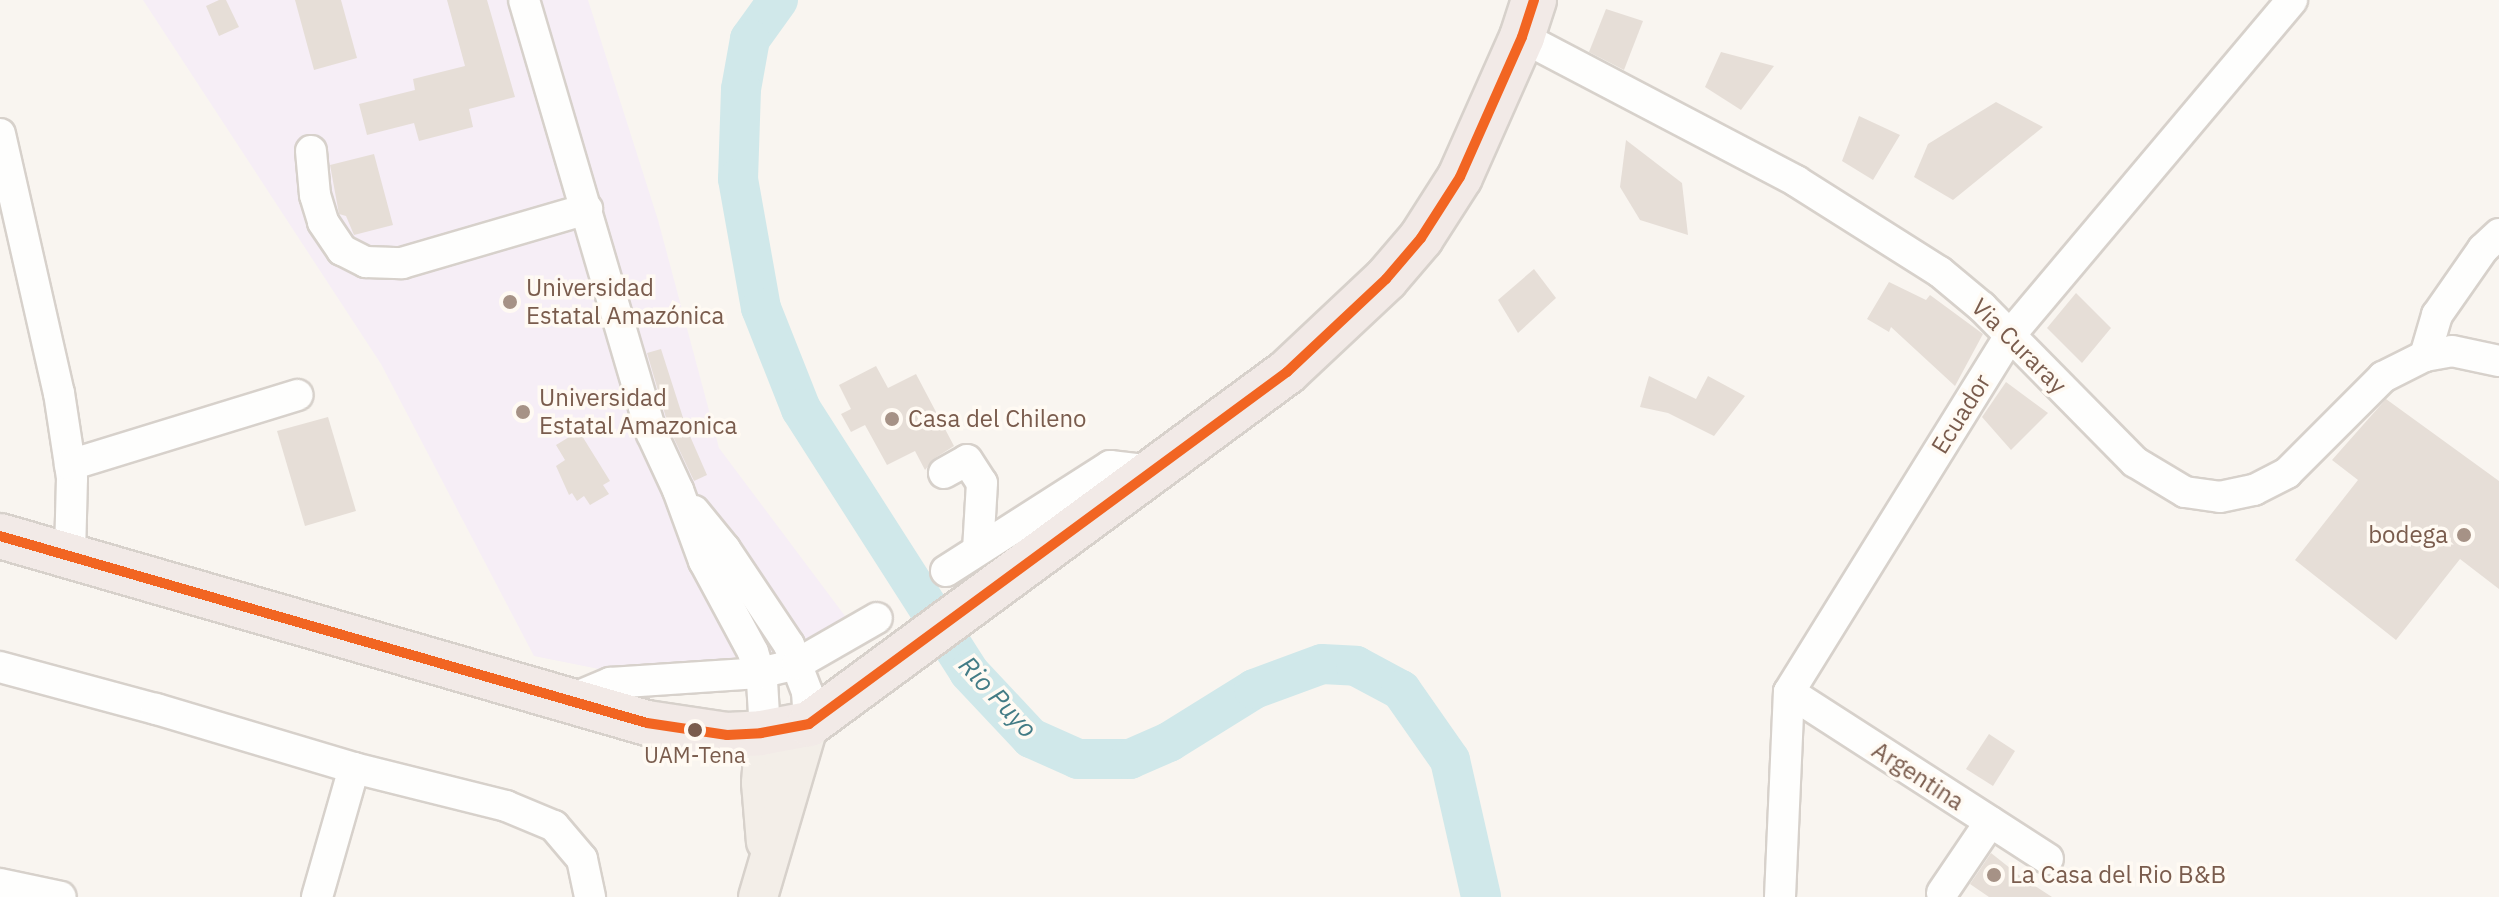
<!DOCTYPE html>
<html>
<head>
<meta charset="utf-8">
<style>
  body { margin:0 }
  #map { position:relative; width:2499px; height:897px; overflow:hidden; background:#f9f5f0; font-family:"IBM Plex Sans",sans-serif }
  div>[style] { position:absolute }
  .education>* { inset:0; background:#f6eef6 }
  .river>* { height:40px; margin:-20px; padding:0 20px; transform-origin:20px; border-radius:20px; background:#d0e8ea }
  .building>* { inset:0; background:#e6ded7 }
  .roads { filter:drop-shadow(2px 0 #d7d1cb) drop-shadow(-2px 0 #d7d1cb) drop-shadow(0 2px #d7d1cb) drop-shadow(0 -2px #d7d1cb) }
  .minor>* { height:30px; margin:-15px; padding:0 15px; transform-origin:15px; border-radius:15px; background:#fefefd }
  .major>* { height:38px; margin:-19px; padding:0 19px; transform-origin:19px; border-radius:19px; background:#f3eee8 }
  .highway>* { height:44px; margin:-22px; padding:0 22px; transform-origin:22px; border-radius:22px; background:#f2eae7 }
  .bus-1>* { height:10px; margin:-5px; padding:0 5px; transform-origin:5px; border-radius:5px; background:#f26522 }
  .dots>* { width:22px; height:22px; translate:-50% -50%; box-sizing:border-box; border:4px solid #fffaf3; border-radius:50% }
  span { translate:-50% -50%; white-space:nowrap; text-align:center; line-height:1.15; -webkit-text-stroke:7px #fffaf3; paint-order:stroke }
  .bus-label { font-size:22px; color:#7a5c4d }
  .poi-label { font-size:24px; color:#7a5c4d }
  .left { translate:0 -50%; text-align:left }
  .right { translate:-100% -50%; text-align:right }
  .street-label { font-size:24px; color:#7a5c4d }
  .water-label { font-size:26px; color:#437c86; font-style:italic }
</style>
</head>
<body>
<div id="map">
  <div class="education">
    <i style="clip-path:polygon(143px 0,588px 0,658px 220px,719px 448px,854px 628px,704px 690px,534px 656px,381px 364px)"></i>
  </div>
  <div class="river">
    <i style="left:778px;top:0;width:48px;rotate:125.7deg"></i>
    <i style="left:750px;top:39px;width:51px;rotate:100.2deg"></i>
    <i style="left:741px;top:89px;width:90px;rotate:91.9deg"></i>
    <i style="left:738px;top:179px;width:131px;rotate:79.9deg"></i>
    <i style="left:761px;top:308px;width:109px;rotate:68.4deg"></i>
    <i style="left:801px;top:409px;width:312px;rotate:57.4deg"></i>
    <i style="left:969px;top:672px;width:91px;rotate:46.8deg"></i>
    <i style="left:1031px;top:738px;width:51px;rotate:24.1deg"></i>
    <i style="left:1078px;top:759px;width:52px"></i>
    <i style="left:1130px;top:759px;width:43px;rotate:-23.6deg"></i>
    <i style="left:1169px;top:742px;width:100px;rotate:-31.9deg"></i>
    <i style="left:1254px;top:689px;width:72px;rotate:-20.2deg"></i>
    <i style="left:1322px;top:664px;width:34px;rotate:3deg"></i>
    <i style="left:1356px;top:666px;width:51px;rotate:28.1deg"></i>
    <i style="left:1401px;top:690px;width:85px;rotate:55deg"></i>
    <i style="left:1450px;top:760px;width:140px;rotate:77.2deg"></i>
  </div>
  <div class="building">
    <i style="clip-path:polygon(219px 0,226px 0,239px 27px,219px 36px,206px 6px)"></i>
    <i style="clip-path:polygon(295px 0,341px 0,357px 58px,314px 70px)"></i>
    <i style="clip-path:polygon(447px 0,487px 0,515px 97px,469px 109px,473px 127px,419px 141px,414px 123px,367px 135px,359px 104px,415px 90px,413px 79px,465px 66px)"></i>
    <i style="clip-path:polygon(1606px 9px,1643px 21px,1624px 70px,1589px 52px)"></i>
    <i style="clip-path:polygon(1721px 52px,1774px 66px,1741px 110px,1705px 87px)"></i>
    <i style="clip-path:polygon(1996px 102px,2043px 127px,1953px 200px,1914px 177px,1928px 144px)"></i>
    <i style="clip-path:polygon(1859px 116px,1900px 135px,1873px 180px,1842px 161px)"></i>
    <i style="clip-path:polygon(1626px 140px,1682px 183px,1688px 235px,1640px 220px,1620px 187px)"></i>
    <i style="clip-path:polygon(374px 154px,393px 225px,354px 235px,346px 216px,339px 214px,330px 165px)"></i>
    <i style="clip-path:polygon(1534px 269px,1556px 298px,1518px 333px,1498px 300px)"></i>
    <i style="clip-path:polygon(1889px 282px,1926px 300px,1930px 295px,1983px 334px,1955px 386px,1891px 327px,1889px 332px,1867px 319px)"></i>
    <i style="clip-path:polygon(2076px 293px,2111px 328px,2082px 363px,2047px 328px)"></i>
    <i style="clip-path:polygon(661px 349px,686px 427px,707px 475px,694px 481px,669px 428px,647px 353px)"></i>
    <i style="clip-path:polygon(876px 366px,888px 388px,916px 374px,954px 446px,935px 458px,925px 470px,915px 451px,887px 465px,865px 425px,851px 432px,841px 414px,851px 409px,839px 385px)"></i>
    <i style="clip-path:polygon(1649px 376px,1696px 399px,1708px 376px,1745px 396px,1714px 436px,1668px 413px,1640px 407px)"></i>
    <i style="clip-path:polygon(2006px 382px,2048px 413px,2011px 450px,1982px 417px)"></i>
    <i style="clip-path:polygon(2386px 399px,2499px 481px,2499px 589px,2460px 559px,2396px 640px,2295px 560px,2358px 480px,2332px 460px)"></i>
    <i style="clip-path:polygon(328px 417px,356px 511px,305px 526px,277px 431px)"></i>
    <i style="clip-path:polygon(579px 431px,610px 481px,603px 485px,609px 494px,590px 505px,584px 496px,577px 501px,572px 493px,569px 495px,556px 466px,565px 460px,556px 445px)"></i>
    <i style="clip-path:polygon(1989px 734px,2015px 751px,1993px 786px,1966px 769px)"></i>
    <i style="clip-path:polygon(1991px 853px,2020px 876px,2052px 897px,1989px 897px,1970px 884px)"></i>
  </div>
  <div class="roads">
    <div class="minor">
      <i style="left:524px;top:0;width:452px;rotate:73.6deg"></i>
      <i style="left:652px;top:434px;width:62px;rotate:65.1deg"></i>
      <i style="left:678px;top:490px;width:76px;rotate:69.9deg"></i>
      <i style="left:704px;top:561px;width:103px;rotate:61.7deg"></i>
      <i style="left:753px;top:652px;width:30px;rotate:73deg"></i>
      <i style="left:762px;top:681px;width:51px;rotate:86.6deg"></i>
      <i style="left:1522px;top:37px;width:310px;rotate:27.7deg"></i>
      <i style="left:1796px;top:181px;width:170px;rotate:32.3deg"></i>
      <i style="left:1940px;top:272px;width:55px;rotate:39.8deg"></i>
      <i style="left:1982px;top:307px;width:218px;rotate:45.4deg"></i>
      <i style="left:2135px;top:462px;width:58px;rotate:31deg"></i>
      <i style="left:2185px;top:492px;width:35px;rotate:8deg"></i>
      <i style="left:2220px;top:497px;width:35px;rotate:-12deg"></i>
      <i style="left:2254px;top:490px;width:37px;rotate:-27deg"></i>
      <i style="left:2287px;top:473px;width:136px;rotate:-45deg"></i>
      <i style="left:2383px;top:377px;width:47px;rotate:-26.6deg"></i>
      <i style="left:2425px;top:356px;width:27px;rotate:-10deg"></i>
      <i style="left:2452px;top:351px;width:48px;rotate:12deg"></i>
      <i style="left:0;top:134px;width:266px;rotate:77.2deg"></i>
      <i style="left:59px;top:393px;width:86px;rotate:81.3deg"></i>
      <i style="left:72px;top:478px;width:78px;rotate:91.5deg"></i>
      <i style="left:311px;top:151px;width:44px;rotate:84.8deg"></i>
      <i style="left:315px;top:195px;width:28px;rotate:73deg"></i>
      <i style="left:323px;top:222px;width:34px;rotate:56deg"></i>
      <i style="left:342px;top:250px;width:27px;rotate:27deg"></i>
      <i style="left:366px;top:262px;width:36px;rotate:2deg"></i>
      <i style="left:402px;top:263px;width:193px;rotate:-16.3deg"></i>
      <i style="left:2425px;top:356px;width:43px;rotate:-73.7deg"></i>
      <i style="left:2437px;top:315px;width:80px;rotate:-55.1deg"></i>
      <i style="left:2483px;top:249px;width:22px;rotate:-43deg"></i>
      <i style="left:70px;top:465px;width:238px;rotate:-17.1deg"></i>
      <i style="left:944px;top:473px;width:26px;rotate:-29deg"></i>
      <i style="left:967px;top:460px;width:27px;rotate:57deg"></i>
      <i style="left:982px;top:483px;width:67px;rotate:93.4deg"></i>
      <i style="left:694px;top:511px;width:49px;rotate:50.8deg"></i>
      <i style="left:725px;top:549px;width:115px;rotate:56.3deg"></i>
      <i style="left:789px;top:645px;width:50px;rotate:69deg"></i>
      <i style="left:807px;top:692px;width:32px;rotate:86deg"></i>
      <i style="left:946px;top:571px;width:195px;rotate:-32.6deg"></i>
      <i style="left:1110px;top:466px;width:43px;rotate:6.6deg"></i>
      <i style="left:0;top:667px;width:162px;rotate:15.1deg"></i>
      <i style="left:156px;top:709px;width:207px;rotate:16.6deg"></i>
      <i style="left:354px;top:768px;width:157px;rotate:14deg"></i>
      <i style="left:506px;top:806px;width:52px;rotate:22.6deg"></i>
      <i style="left:554px;top:826px;width:43px;rotate:49.7deg"></i>
      <i style="left:582px;top:859px;width:39px;rotate:78deg"></i>
      <i style="left:1789px;top:692px;width:308px;rotate:32.8deg"></i>
      <i style="left:567px;top:701px;width:47px;rotate:-22.7deg"></i>
      <i style="left:610px;top:683px;width:149px;rotate:-3.8deg"></i>
      <i style="left:759px;top:673px;width:39px;rotate:-13deg"></i>
      <i style="left:797px;top:664px;width:92px;rotate:-29.9deg"></i>
      <i style="left:0;top:884px;width:62px;rotate:12deg"></i>
      <i style="left:1942px;top:893px;width:86px;rotate:-55.9deg"></i>
      <i style="left:317px;top:897px;width:134px;rotate:-74deg"></i>
      <i style="left:1780px;top:897px;width:205px;rotate:-87.5deg"></i>
      <i style="left:1789px;top:692px;width:420px;rotate:-58.2deg"></i>
      <i style="left:2010px;top:335px;width:438px;rotate:-49.9deg"></i>
    </div>
    <div class="major">
      <i style="left:765px;top:732px;width:51px;rotate:94.5deg"></i>
      <i style="left:761px;top:783px;width:59px;rotate:85.2deg"></i>
      <i style="left:758px;top:897px;width:180px;rotate:-73.6deg"></i>
    </div>
    <div class="highway">
      <i style="left:0;top:536px;width:673px;rotate:16.12deg"></i>
      <i style="left:647px;top:723px;width:81px;rotate:8.5deg"></i>
      <i style="left:727px;top:735px;width:34px;rotate:-3deg"></i>
      <i style="left:761px;top:733px;width:49px;rotate:-10.6deg"></i>
      <i style="left:809px;top:724px;width:594px;rotate:-36.37deg"></i>
      <i style="left:1287px;top:372px;width:136px;rotate:-43.2deg"></i>
      <i style="left:1386px;top:279px;width:54px;rotate:-49.5deg"></i>
      <i style="left:1421px;top:238px;width:72px;rotate:-57.4deg"></i>
      <i style="left:1460px;top:177px;width:153px;rotate:-66.1deg"></i>
      <i style="left:1522px;top:37px;width:39px;rotate:-72deg"></i>
    </div>
  </div>
  <div class="bus-1">
    <i style="left:0;top:536px;width:673px;rotate:16.12deg"></i>
    <i style="left:647px;top:723px;width:81px;rotate:8.5deg"></i>
    <i style="left:727px;top:735px;width:34px;rotate:-3deg"></i>
    <i style="left:761px;top:733px;width:49px;rotate:-10.6deg"></i>
    <i style="left:809px;top:724px;width:594px;rotate:-36.37deg"></i>
    <i style="left:1287px;top:372px;width:136px;rotate:-43.2deg"></i>
    <i style="left:1386px;top:279px;width:54px;rotate:-49.5deg"></i>
    <i style="left:1421px;top:238px;width:72px;rotate:-57.4deg"></i>
    <i style="left:1460px;top:177px;width:153px;rotate:-66.1deg"></i>
    <i style="left:1522px;top:37px;width:39px;rotate:-72deg"></i>
  </div>
  <div class="dots">
    <i style="left:510px;top:302px;background:#a69286"></i>
    <i style="left:523px;top:412px;background:#a69286"></i>
    <i style="left:892px;top:419px;background:#a69286"></i>
    <i style="left:2464px;top:535px;background:#a69286"></i>
    <i style="left:695px;top:730px;background:#7a5c4d"></i>
    <i style="left:1994px;top:875px;background:#a69286"></i>
  </div>
  <div class="bus-label">
    <span style="left:695px;top:755px">UAM-Tena</span>
  </div>
  <div class="poi-label">
    <span class="left" style="left:526px;top:302px">Universidad<br>Estatal Amazónica</span>
    <span class="left" style="left:539px;top:412px">Universidad<br>Estatal Amazonica</span>
    <span class="left" style="left:908px;top:419px">Casa del Chileno</span>
    <span class="right" style="left:2448px;top:535px">bodega</span>
    <span class="left" style="left:2010px;top:875px">La Casa del Rio B&amp;B</span>
  </div>
  <div class="street-label">
    <span style="left:2019px;top:346px;rotate:45deg">Via Curaray</span>
    <span style="left:1961px;top:414px;rotate:-58deg">Ecuador</span>
    <span style="left:1918px;top:776px;rotate:33deg">Argentina</span>
  </div>
  <div class="water-label">
    <span style="left:998px;top:697px;rotate:47deg">Rio Puyo</span>
  </div>
</div>
</body>
</html>
